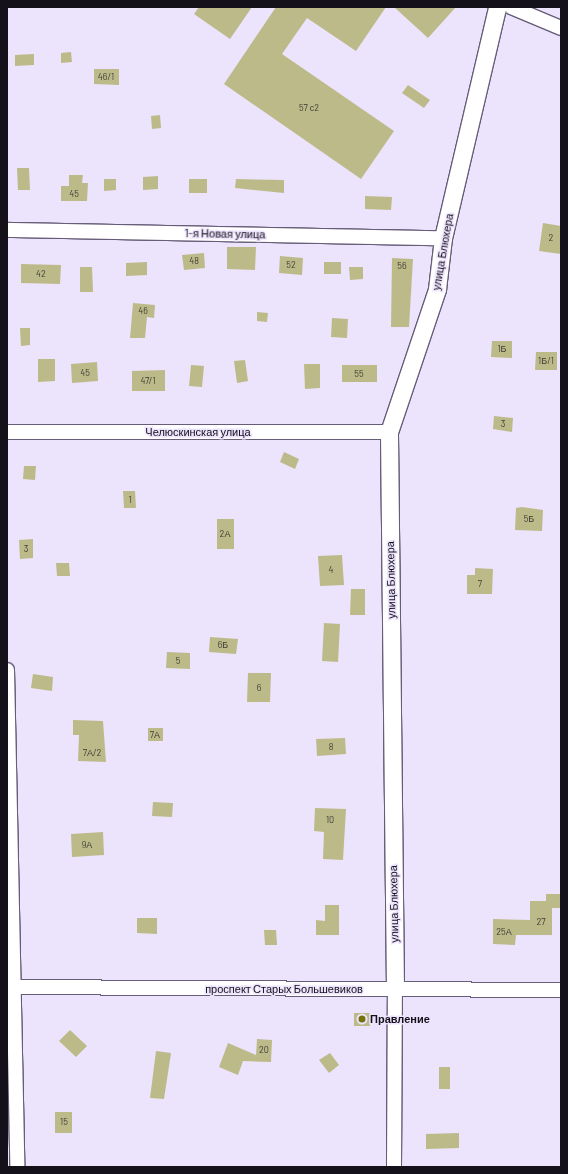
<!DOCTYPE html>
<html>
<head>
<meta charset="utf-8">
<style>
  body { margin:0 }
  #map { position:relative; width:568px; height:1174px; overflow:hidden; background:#ece3fc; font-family:Barlow,sans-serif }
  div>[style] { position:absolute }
  .building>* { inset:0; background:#bdba89 }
  .roads { filter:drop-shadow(1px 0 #675d78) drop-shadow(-1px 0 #675d78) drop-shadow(0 1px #675d78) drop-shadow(0 -1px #675d78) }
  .minor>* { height:14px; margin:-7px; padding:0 7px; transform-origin:7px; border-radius:7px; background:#fff }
  .tertiary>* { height:17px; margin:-8.5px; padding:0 8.5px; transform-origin:8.5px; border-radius:8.5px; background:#fff }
  .dots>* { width:11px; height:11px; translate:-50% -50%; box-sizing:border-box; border:2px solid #ece3fc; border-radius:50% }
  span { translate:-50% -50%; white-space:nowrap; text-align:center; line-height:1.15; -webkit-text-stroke:3px #ece3fc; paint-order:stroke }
  .number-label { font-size:9px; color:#3f3b36 }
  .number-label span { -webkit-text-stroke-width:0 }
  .street-label { font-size:11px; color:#15111b }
  .poi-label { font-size:11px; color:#15111b; font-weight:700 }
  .left { translate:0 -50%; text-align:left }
  .frame { position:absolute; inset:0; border:8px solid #15111b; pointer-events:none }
</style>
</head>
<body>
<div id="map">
  <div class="building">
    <i style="clip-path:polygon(199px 7px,252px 7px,230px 39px,194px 14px)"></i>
    <i style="clip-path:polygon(276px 7px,386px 7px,356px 51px,307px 18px,282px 54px,394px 131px,361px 179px,224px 84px)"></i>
    <i style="clip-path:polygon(394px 7px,456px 7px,428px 38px)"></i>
    <i style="clip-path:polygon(71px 52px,72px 62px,61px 63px,61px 53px)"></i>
    <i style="clip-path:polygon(34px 54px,34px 65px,15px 66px,15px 55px)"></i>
    <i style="clip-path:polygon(94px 69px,119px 69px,119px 85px,94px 84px)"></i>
    <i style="clip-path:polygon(408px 85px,430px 100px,424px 108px,402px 93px)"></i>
    <i style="clip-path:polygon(160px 115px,161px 128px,152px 129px,151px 116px)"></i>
    <i style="clip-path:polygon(17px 168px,29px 168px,30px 190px,18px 190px)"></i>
    <i style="clip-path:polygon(69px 175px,83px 175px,82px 183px,88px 183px,87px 201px,61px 201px,61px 186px,69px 186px)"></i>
    <i style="clip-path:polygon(158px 176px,158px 189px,143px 190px,143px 177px)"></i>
    <i style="clip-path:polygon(104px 179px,116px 179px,116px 190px,104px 191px)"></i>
    <i style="clip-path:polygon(189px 179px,207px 179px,207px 193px,189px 193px)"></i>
    <i style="clip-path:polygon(236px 179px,284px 180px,284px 193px,235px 188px)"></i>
    <i style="clip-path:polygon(365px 196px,392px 197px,391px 210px,365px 209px)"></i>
    <i style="clip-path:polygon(543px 223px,561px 226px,561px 254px,539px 251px)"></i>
    <i style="clip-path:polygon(227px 247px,256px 247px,255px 270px,227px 269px)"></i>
    <i style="clip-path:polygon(204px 253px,205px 268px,184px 270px,182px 255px)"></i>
    <i style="clip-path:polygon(280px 256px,303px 258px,302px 275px,279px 273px)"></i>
    <i style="clip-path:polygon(392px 258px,413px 259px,409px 327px,391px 327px)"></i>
    <i style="clip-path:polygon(147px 262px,147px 275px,126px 276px,126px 263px)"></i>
    <i style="clip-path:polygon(324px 262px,341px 262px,341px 274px,324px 274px)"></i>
    <i style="clip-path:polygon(21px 264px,61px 265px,60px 284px,21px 283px)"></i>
    <i style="clip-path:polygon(80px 267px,92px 267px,93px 292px,80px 292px)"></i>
    <i style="clip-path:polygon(349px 267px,363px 267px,363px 279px,350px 280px)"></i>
    <i style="clip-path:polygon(133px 303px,155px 305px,154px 318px,147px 317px,145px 338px,130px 338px)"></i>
    <i style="clip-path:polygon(257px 312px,268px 313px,267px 322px,257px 321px)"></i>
    <i style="clip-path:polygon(332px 318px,348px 319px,347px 338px,331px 337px)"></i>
    <i style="clip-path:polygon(20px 328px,30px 328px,30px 345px,21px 346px)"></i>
    <i style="clip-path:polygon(492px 341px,512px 341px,512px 358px,491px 357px)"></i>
    <i style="clip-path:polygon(536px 352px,557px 352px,557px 370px,535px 370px)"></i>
    <i style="clip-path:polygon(38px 359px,55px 359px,55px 381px,38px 382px)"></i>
    <i style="clip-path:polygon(245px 360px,248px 381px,237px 383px,234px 361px)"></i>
    <i style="clip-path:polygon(97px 362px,98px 381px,72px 383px,71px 364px)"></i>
    <i style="clip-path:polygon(304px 364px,320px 364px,320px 388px,305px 389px)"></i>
    <i style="clip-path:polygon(191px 365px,204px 366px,202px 387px,189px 386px)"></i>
    <i style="clip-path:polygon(342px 365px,377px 365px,377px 382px,342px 382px)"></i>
    <i style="clip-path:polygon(165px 370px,165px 391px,132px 391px,132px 371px)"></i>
    <i style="clip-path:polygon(494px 416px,513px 418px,512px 432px,493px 429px)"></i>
    <i style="clip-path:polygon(284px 452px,299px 459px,295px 469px,280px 462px)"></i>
    <i style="clip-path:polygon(24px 466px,36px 466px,35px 480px,23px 479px)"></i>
    <i style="clip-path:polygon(123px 491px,135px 491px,136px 508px,124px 508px)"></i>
    <i style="clip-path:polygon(522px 507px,543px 510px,542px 531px,515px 530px,516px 508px)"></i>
    <i style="clip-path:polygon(217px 519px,234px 519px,234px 549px,217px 549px)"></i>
    <i style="clip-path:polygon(33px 539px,33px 558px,20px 559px,19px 540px)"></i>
    <i style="clip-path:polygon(342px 555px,344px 585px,320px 586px,318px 556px)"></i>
    <i style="clip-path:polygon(56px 563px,69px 563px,70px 576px,57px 576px)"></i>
    <i style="clip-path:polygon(475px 568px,493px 569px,492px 594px,467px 594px,467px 575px,475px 575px)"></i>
    <i style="clip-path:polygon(351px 589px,365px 589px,365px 615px,350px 615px)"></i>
    <i style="clip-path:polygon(324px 623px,340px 624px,338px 662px,322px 661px)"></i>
    <i style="clip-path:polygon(210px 637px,238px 639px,236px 654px,209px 652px)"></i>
    <i style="clip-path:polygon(167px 652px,190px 653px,190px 669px,166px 668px)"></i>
    <i style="clip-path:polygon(248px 673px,271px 673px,270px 702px,247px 702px)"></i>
    <i style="clip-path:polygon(33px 674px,53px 677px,52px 691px,31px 688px)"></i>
    <i style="clip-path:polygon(73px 720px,103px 721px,106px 762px,78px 761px,79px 735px,73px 735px)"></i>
    <i style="clip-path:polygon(148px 728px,163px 728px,163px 741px,148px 741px)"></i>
    <i style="clip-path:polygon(345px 738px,346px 754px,317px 756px,316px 739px)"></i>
    <i style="clip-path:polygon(153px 802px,173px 803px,172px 817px,152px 816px)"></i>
    <i style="clip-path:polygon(315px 808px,346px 809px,343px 860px,323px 859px,324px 832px,314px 831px)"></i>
    <i style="clip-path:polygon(103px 832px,104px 855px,72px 857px,71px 834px)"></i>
    <i style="clip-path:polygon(546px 894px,561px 894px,561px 908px,552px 908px,552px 935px,516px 935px,515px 945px,493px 944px,493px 919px,530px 920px,530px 901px,546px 901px)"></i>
    <i style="clip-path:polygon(325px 905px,339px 905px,339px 935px,316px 935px,316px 920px,325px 921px)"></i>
    <i style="clip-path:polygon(137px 918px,157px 918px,157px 934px,137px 933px)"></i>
    <i style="clip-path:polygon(264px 930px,276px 930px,277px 945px,265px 945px)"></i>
    <i style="clip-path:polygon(354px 1013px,370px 1013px,370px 1026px,354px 1026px)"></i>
    <i style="clip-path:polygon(70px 1030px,87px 1046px,76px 1057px,59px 1041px)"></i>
    <i style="clip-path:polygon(257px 1039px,272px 1040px,271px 1062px,243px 1061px,238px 1075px,219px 1067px,228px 1043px,256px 1055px)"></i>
    <i style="clip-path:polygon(156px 1051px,171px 1053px,164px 1099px,150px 1098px)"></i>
    <i style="clip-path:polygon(330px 1053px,339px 1065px,329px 1073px,319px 1060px)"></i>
    <i style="clip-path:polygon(439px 1067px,450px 1067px,450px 1089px,439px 1089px)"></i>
    <i style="clip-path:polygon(55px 1112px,72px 1112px,72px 1133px,55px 1133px)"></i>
    <i style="clip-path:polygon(459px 1133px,459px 1148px,426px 1149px,426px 1134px)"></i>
  </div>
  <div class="roads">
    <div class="minor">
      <i style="left:511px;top:7px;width:54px;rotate:22.8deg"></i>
      <i style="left:7px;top:230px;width:436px;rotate:1.1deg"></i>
      <i style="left:7px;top:432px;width:382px"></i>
      <i style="left:7px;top:670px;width:497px;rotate:88.8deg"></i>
      <i style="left:7px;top:987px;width:554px;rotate:0.31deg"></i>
      <i style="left:394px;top:1167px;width:178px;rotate:-89.7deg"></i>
    </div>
    <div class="tertiary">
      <i style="left:395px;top:989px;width:557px;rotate:-90.62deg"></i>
      <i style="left:389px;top:432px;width:151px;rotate:-71.4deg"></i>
      <i style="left:437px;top:289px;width:51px;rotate:-83.3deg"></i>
      <i style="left:443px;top:238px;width:237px;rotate:-76.8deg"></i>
    </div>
  </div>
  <div class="dots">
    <i style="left:362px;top:1019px;background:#766f0e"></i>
  </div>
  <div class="number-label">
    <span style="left:106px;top:77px">46/1</span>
    <span style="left:309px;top:108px">57 с2</span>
    <span style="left:74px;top:194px">45</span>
    <span style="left:551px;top:238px">2</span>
    <span style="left:194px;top:261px">48</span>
    <span style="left:291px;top:265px">52</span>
    <span style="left:402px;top:266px">56</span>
    <span style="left:41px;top:274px">42</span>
    <span style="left:143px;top:311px">46</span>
    <span style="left:502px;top:349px">1Б</span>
    <span style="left:546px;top:361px">1Б/1</span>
    <span style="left:85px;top:373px">45</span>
    <span style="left:359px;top:374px">55</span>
    <span style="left:148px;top:381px">47/1</span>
    <span style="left:503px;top:424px">3</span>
    <span style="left:130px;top:500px">1</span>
    <span style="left:529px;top:519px">5Б</span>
    <span style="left:225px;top:534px">2А</span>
    <span style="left:26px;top:549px">3</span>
    <span style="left:331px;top:570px">4</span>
    <span style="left:480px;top:584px">7</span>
    <span style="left:223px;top:645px">6Б</span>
    <span style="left:178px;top:661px">5</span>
    <span style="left:259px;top:688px">6</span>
    <span style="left:155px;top:735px">7А</span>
    <span style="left:331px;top:747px">8</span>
    <span style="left:92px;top:753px">7А/2</span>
    <span style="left:330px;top:820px">10</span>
    <span style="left:87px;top:845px">9А</span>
    <span style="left:541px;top:922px">27</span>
    <span style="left:504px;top:932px">25А</span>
    <span style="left:264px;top:1050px">20</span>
    <span style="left:64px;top:1122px">15</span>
  </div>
  <div class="street-label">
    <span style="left:225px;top:234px;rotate:1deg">1-я Новая улица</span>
    <span style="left:443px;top:252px;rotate:-80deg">улица Блюхера</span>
    <span style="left:198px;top:432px">Челюскинская улица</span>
    <span style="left:391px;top:580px;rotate:-91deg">улица Блюхера</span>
    <span style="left:394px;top:904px;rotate:-91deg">улица Блюхера</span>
    <span style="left:284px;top:989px">проспект Старых Большевиков</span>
  </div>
  <div class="poi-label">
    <span class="left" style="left:370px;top:1019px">Правление</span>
  </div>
  <div class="frame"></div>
</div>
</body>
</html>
